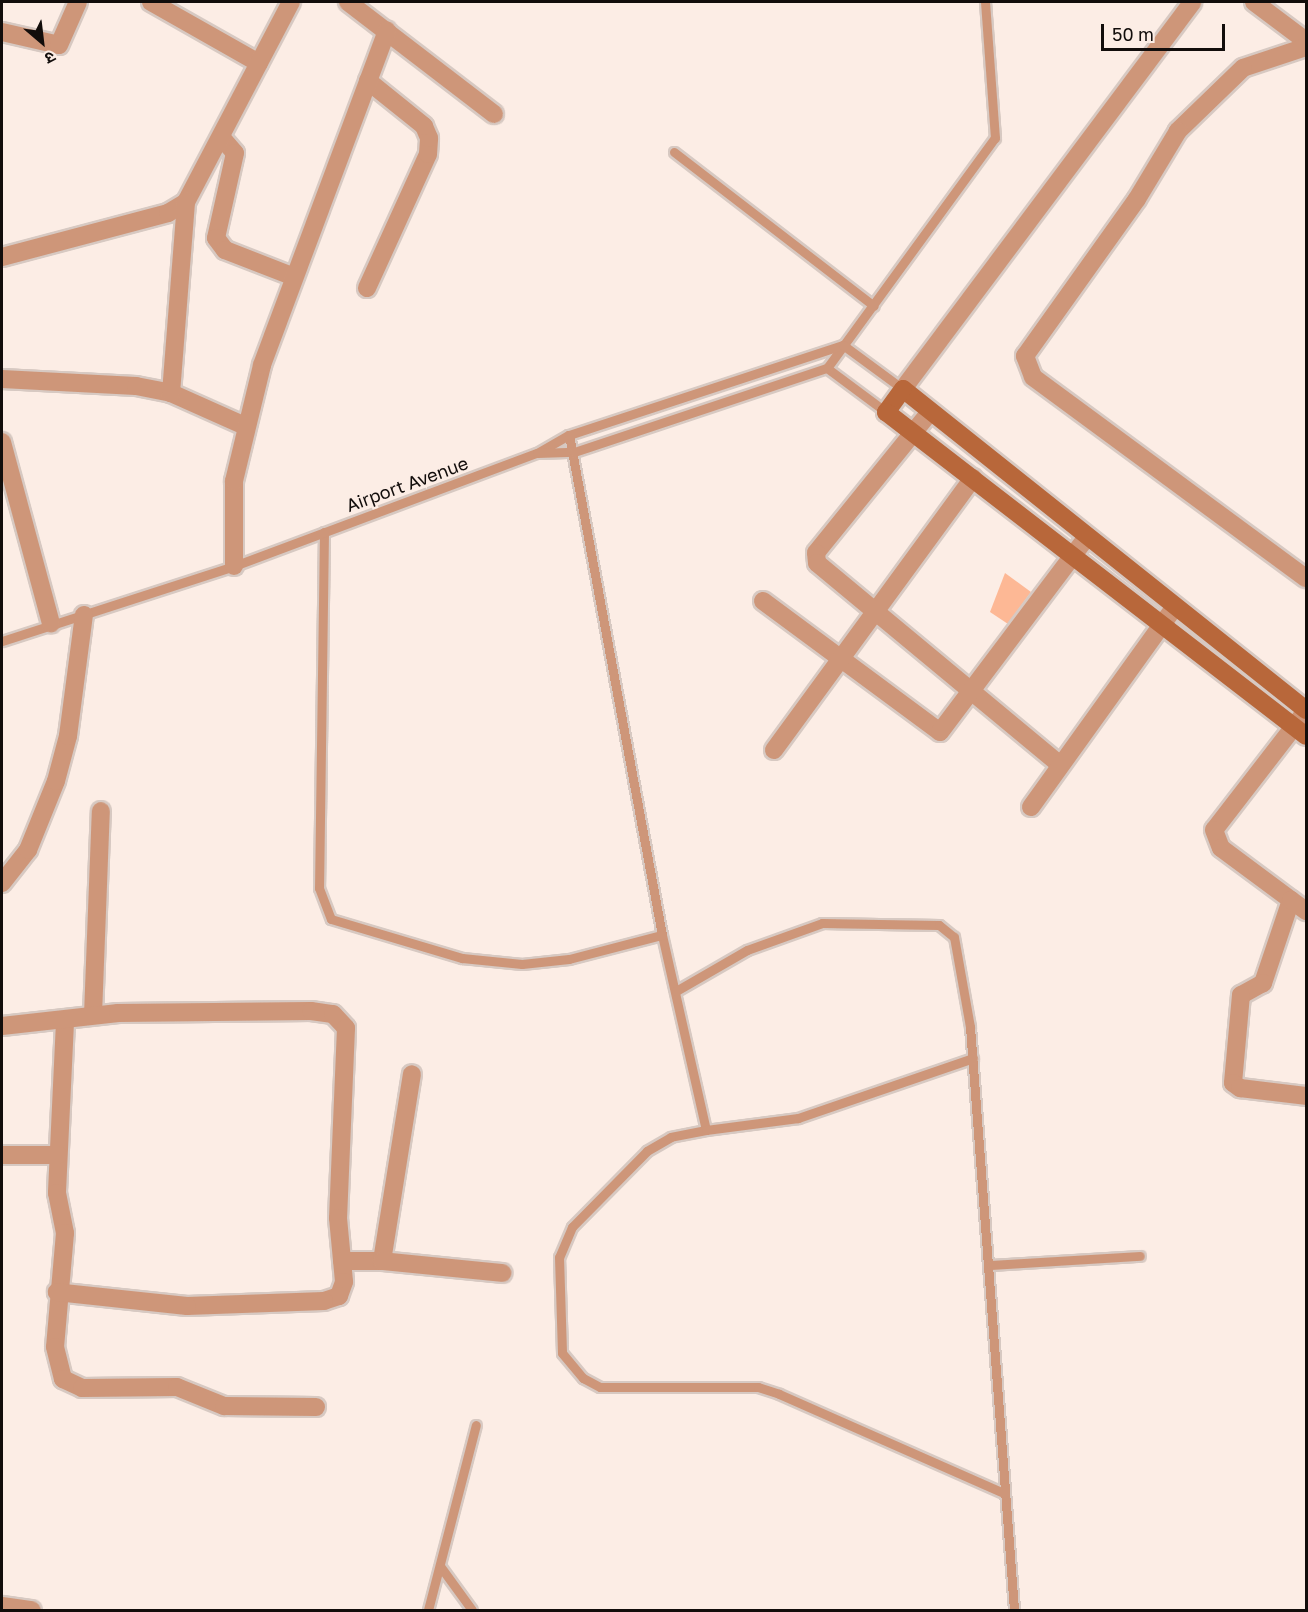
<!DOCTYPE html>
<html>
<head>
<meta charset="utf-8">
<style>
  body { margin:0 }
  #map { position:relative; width:1308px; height:1612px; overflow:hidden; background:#fcede5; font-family:"Golos Text","Noto Sans Devanagari",sans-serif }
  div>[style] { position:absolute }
  .building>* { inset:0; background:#fdb895 }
  .roads { filter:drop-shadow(2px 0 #d7c9c2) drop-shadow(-2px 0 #d7c9c2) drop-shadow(0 2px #d7c9c2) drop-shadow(0 -2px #d7c9c2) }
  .lane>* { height:9px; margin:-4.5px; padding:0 4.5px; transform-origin:4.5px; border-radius:4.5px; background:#ce9679 }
  .street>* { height:18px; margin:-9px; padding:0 9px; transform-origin:9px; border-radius:9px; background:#ce9679 }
  .secondary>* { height:18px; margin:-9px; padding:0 9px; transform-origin:9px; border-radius:9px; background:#b8673a }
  span { translate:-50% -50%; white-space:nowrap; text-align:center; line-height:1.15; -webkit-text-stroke:4.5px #fcede5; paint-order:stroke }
  .street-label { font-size:18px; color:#120d0b }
  .frame { position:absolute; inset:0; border:3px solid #120d0b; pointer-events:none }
  .north { position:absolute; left:12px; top:12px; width:60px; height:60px; -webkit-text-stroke:4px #fcede5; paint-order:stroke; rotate:152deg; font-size:16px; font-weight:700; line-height:24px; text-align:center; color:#120d0b }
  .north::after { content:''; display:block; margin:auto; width:21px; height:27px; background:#120d0b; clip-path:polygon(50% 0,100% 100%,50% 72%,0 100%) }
  .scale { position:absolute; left:1101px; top:24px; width:124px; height:27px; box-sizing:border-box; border:3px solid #120d0b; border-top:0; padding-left:8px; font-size:18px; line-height:21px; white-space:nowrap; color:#120d0b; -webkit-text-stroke:4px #fcede5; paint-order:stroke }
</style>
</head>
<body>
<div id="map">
  <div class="building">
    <i style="clip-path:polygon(1005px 573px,1031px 592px,1008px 624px,990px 612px)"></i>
  </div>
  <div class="roads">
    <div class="lane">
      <i style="left:674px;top:152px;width:252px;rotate:37.6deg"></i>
      <i style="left:827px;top:368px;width:285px;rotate:-53.9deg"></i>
      <i style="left:995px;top:138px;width:136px;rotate:-94.2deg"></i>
      <i style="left:827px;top:368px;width:74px;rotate:36.7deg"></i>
      <i style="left:569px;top:435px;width:509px;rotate:79.46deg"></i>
      <i style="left:662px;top:935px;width:200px;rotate:77.3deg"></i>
      <i style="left:706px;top:1130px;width:36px;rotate:169deg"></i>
      <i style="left:671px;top:1137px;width:28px;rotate:150deg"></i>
      <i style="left:647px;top:1151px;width:107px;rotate:134.6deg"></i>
      <i style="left:572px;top:1227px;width:33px;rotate:113deg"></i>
      <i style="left:559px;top:1257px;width:96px;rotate:88.2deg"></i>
      <i style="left:562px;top:1353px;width:33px;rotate:50deg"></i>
      <i style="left:583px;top:1378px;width:19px;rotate:28deg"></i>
      <i style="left:600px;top:1387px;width:158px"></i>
      <i style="left:758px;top:1387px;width:22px;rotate:18deg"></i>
      <i style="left:779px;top:1394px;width:245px;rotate:23.8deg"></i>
      <i style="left:539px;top:452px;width:34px;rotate:-30deg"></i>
      <i style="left:569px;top:435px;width:288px;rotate:-18.2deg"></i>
      <i style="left:843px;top:345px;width:74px;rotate:36.3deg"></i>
      <i style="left:324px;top:532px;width:356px;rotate:90.8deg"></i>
      <i style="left:319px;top:888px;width:33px;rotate:69deg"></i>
      <i style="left:331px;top:919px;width:137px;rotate:16.6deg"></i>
      <i style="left:462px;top:958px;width:60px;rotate:5.7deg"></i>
      <i style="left:522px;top:964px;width:47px;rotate:-6.1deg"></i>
      <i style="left:569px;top:959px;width:96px;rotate:-14.5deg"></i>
      <i style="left:2px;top:641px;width:244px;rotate:-17.9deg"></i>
      <i style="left:234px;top:566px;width:323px;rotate:-20.5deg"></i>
      <i style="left:537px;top:453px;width:37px;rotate:-2deg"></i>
      <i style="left:574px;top:452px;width:267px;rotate:-18.4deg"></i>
      <i style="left:676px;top:991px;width:82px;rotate:-30deg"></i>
      <i style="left:747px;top:950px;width:80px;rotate:-19.8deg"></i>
      <i style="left:822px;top:923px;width:117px;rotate:1deg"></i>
      <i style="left:939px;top:925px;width:19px;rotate:39deg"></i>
      <i style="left:954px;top:937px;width:91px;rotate:79.9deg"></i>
      <i style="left:970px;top:1027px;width:585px;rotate:85.68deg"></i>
      <i style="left:706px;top:1130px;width:93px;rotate:-7.4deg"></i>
      <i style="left:798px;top:1118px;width:185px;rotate:-18.9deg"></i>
      <i style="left:991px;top:1265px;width:149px;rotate:-3.5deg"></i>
      <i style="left:440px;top:1566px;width:54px;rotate:54deg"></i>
      <i style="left:428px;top:1610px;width:191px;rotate:-75.5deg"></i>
    </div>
    <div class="street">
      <i style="left:151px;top:2px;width:124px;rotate:29.5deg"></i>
      <i style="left:348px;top:2px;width:184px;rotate:37.5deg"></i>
      <i style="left:1254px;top:2px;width:65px;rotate:36.9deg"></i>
      <i style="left:2px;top:32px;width:58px;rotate:12.8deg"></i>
      <i style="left:59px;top:45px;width:47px;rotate:-66.2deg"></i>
      <i style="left:1306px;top:47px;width:66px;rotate:161.6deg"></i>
      <i style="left:1243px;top:68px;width:91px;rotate:135.9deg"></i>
      <i style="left:1178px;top:131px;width:79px;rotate:121.1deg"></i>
      <i style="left:1137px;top:199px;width:193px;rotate:125.5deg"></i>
      <i style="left:1025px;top:356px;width:22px;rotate:69deg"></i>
      <i style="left:1033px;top:377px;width:339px;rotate:36.4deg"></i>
      <i style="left:221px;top:137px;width:21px;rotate:49deg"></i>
      <i style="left:235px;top:153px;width:87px;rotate:102.6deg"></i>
      <i style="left:216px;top:238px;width:15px;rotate:53deg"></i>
      <i style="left:225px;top:250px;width:72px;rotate:21.2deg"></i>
      <i style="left:2px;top:257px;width:172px;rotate:-14.8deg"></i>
      <i style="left:168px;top:213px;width:21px;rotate:-31deg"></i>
      <i style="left:186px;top:202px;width:226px;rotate:-62.3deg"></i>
      <i style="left:367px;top:288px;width:147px;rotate:-65.5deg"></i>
      <i style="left:428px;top:154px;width:16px;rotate:-86deg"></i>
      <i style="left:429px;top:138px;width:13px;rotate:-113deg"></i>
      <i style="left:424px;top:126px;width:72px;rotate:-141.2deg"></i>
      <i style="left:2px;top:379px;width:134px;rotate:3deg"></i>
      <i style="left:136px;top:386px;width:36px;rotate:11deg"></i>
      <i style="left:171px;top:393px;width:81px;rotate:24deg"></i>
      <i style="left:903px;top:389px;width:483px;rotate:-53.2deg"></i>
      <i style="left:171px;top:393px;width:192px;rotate:-85.5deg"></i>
      <i style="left:930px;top:412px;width:181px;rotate:129deg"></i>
      <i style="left:816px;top:553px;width:10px;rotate:84deg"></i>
      <i style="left:817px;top:563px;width:316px;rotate:39.7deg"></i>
      <i style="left:2px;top:442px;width:188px;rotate:74.9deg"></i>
      <i style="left:234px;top:566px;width:85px;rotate:-90deg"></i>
      <i style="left:234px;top:481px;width:119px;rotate:-76.4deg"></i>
      <i style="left:262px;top:365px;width:357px;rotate:-69.5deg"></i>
      <i style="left:763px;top:601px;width:220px;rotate:36.5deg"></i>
      <i style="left:940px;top:732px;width:243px;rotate:-53deg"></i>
      <i style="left:1306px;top:711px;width:150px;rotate:127.7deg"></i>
      <i style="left:1214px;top:830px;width:19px;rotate:69deg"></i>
      <i style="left:1221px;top:848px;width:87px;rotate:36.6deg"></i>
      <i style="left:1291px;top:900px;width:88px;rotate:108.6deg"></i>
      <i style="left:1263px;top:983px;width:25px;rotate:151deg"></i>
      <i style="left:1241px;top:995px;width:88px;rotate:95.2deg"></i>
      <i style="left:1233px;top:1083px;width:9px;rotate:36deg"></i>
      <i style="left:1240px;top:1088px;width:66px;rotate:6.9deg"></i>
      <i style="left:774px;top:750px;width:337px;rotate:-53.8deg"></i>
      <i style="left:1031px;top:807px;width:245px;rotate:-54.3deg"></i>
      <i style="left:2px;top:883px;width:42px;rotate:-51.8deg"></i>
      <i style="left:28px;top:850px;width:74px;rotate:-67.9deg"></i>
      <i style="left:56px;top:781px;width:47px;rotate:-75.1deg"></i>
      <i style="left:68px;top:736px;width:122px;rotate:-82.5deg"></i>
      <i style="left:1291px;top:900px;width:19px;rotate:36deg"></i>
      <i style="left:93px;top:1015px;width:204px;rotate:-87.8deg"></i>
      <i style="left:65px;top:1022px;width:171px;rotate:92.7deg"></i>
      <i style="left:57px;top:1193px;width:41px;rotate:78.7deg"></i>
      <i style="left:65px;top:1233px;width:114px;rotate:95deg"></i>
      <i style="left:55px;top:1347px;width:33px;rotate:76deg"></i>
      <i style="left:63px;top:1379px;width:21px;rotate:25deg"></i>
      <i style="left:82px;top:1388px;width:95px;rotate:-0.6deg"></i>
      <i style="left:177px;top:1387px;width:51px;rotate:22deg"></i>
      <i style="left:224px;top:1406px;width:92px;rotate:0.6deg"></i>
      <i style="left:2px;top:1026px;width:117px;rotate:-6.4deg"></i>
      <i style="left:118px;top:1013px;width:193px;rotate:-0.6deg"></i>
      <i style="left:311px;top:1011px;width:22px;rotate:8deg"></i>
      <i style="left:333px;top:1014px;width:19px;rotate:47deg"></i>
      <i style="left:346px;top:1028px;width:190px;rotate:92.4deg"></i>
      <i style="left:338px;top:1218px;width:64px;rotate:84.6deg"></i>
      <i style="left:344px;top:1282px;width:15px;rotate:110deg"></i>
      <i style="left:339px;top:1296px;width:16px;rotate:162deg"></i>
      <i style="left:324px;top:1301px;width:137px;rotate:177.9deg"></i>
      <i style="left:187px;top:1306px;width:131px;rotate:-173.9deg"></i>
      <i style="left:2px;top:1155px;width:56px"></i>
      <i style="left:342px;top:1261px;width:40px"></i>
      <i style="left:382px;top:1261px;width:189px;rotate:-80.9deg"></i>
      <i style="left:382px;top:1261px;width:121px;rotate:5.7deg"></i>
      <i style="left:2px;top:1606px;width:30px;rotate:8deg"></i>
    </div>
    <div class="secondary">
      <i style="left:1306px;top:710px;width:515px;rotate:-141.46deg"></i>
      <i style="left:903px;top:389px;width:29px;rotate:126deg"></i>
      <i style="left:886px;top:412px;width:530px;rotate:37.65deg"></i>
    </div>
  </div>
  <div class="street-label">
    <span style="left:407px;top:484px;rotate:-20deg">Airport Avenue</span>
  </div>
  <div class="frame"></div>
  <div class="north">उ</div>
  <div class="scale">50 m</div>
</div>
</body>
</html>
